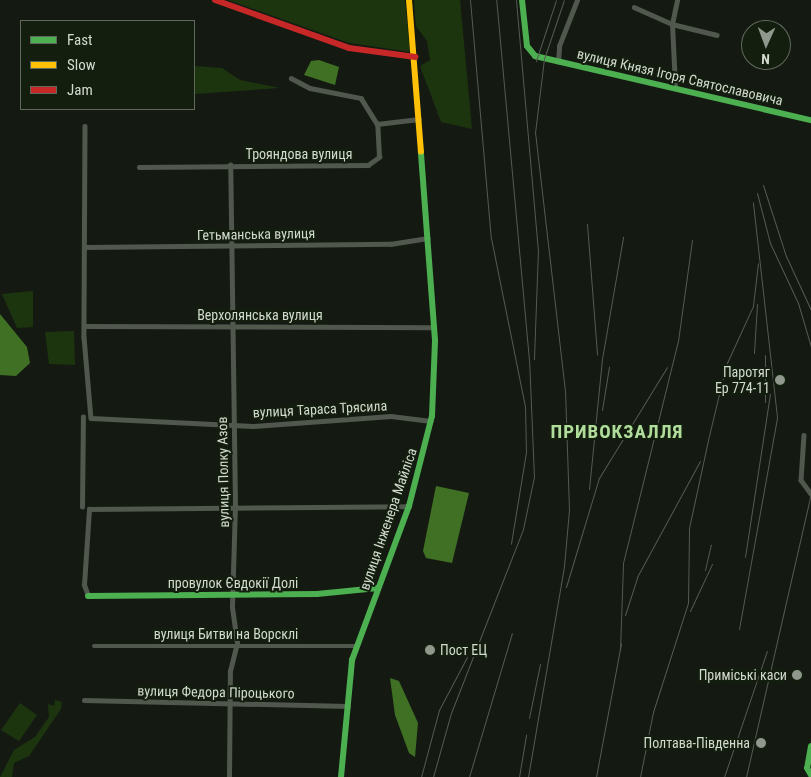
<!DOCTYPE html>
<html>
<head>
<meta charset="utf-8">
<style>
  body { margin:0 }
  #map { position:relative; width:811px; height:777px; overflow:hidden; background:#141a12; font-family:"Roboto Condensed",sans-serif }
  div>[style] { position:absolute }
  .green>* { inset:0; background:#1d350f }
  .water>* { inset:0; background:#3f7024 }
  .street>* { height:4.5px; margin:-2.25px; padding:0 2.25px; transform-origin:2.25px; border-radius:2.25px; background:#50574d }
  .fast>* { height:6px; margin:-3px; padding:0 3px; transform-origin:3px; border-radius:3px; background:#4caf50 }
  .slow>* { height:6px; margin:-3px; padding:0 3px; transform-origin:3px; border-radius:3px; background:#ffc107 }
  .jam>* { height:6px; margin:-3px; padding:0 3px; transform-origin:3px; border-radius:3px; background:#c62828 }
  .rail>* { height:1px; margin:-0.5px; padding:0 0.5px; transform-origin:0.5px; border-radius:0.5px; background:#555b53 }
  .dots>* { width:14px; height:14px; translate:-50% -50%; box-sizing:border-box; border:2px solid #131e0f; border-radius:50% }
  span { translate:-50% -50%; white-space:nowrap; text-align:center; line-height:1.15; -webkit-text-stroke:4px #131e0f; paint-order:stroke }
  .street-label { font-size:14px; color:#d3dacf }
  .poi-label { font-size:14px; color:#d3dacf }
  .right { translate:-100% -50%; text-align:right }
  .left { translate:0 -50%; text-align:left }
  .district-label { font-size:19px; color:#b0dd9c; font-weight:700; letter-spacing:1px }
  .legend { position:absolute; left:20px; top:20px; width:175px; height:90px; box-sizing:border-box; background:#131e0f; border:1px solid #60695c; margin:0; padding:6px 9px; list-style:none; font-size:15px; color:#d3dacf }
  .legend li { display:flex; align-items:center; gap:10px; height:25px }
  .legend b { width:25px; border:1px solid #60695c }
  .north { position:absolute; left:741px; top:20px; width:50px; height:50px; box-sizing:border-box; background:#131e0f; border:1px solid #60695c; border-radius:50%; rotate:182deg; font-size:14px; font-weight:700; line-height:20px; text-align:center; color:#d3dacf }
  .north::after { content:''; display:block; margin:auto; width:18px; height:22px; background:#90978d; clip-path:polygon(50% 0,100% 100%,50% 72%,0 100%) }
</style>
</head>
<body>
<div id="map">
  <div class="green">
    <i style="clip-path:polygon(228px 0,405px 0,410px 52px,349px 43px)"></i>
    <i style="clip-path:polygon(414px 0,460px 0,472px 129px,441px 122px,420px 66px,430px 60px,427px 41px,416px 26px)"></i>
    <i style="clip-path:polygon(194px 66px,222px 68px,240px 80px,280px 88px,194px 94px)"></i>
    <i style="clip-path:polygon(33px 291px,33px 327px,17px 328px,2px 294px)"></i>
    <i style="clip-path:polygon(74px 331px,75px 365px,49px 364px,45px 332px)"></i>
    <i style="clip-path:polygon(55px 700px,62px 702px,61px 709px,29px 756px,14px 763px,12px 777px,0 777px,14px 750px,35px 737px,49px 717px,48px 704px,54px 706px)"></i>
    <i style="clip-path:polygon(20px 703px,37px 715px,19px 741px,1px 730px)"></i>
  </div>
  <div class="water">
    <i style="clip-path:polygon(319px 60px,339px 67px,335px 85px,304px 75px,311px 61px)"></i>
    <i style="clip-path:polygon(0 314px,27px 347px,30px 363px,16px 376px,0 375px)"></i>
    <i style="clip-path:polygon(436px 486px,469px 493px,452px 563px,426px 558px,423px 551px)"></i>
    <i style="clip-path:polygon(390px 678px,399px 681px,418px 723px,415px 757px,409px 753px,395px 715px)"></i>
  </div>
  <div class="street">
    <i style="left:634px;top:7px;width:42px;rotate:24.1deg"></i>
    <i style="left:672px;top:24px;width:46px;rotate:13.7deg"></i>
    <i style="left:558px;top:62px;width:16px;rotate:-86deg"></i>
    <i style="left:559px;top:46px;width:49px;rotate:-68.6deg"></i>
    <i style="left:291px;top:78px;width:21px;rotate:28deg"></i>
    <i style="left:310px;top:88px;width:52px;rotate:11.1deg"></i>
    <i style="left:361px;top:98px;width:31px;rotate:58deg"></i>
    <i style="left:675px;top:87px;width:63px;rotate:-92.7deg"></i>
    <i style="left:672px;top:24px;width:25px;rotate:-78deg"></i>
    <i style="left:85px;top:126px;width:211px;rotate:90.3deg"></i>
    <i style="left:84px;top:337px;width:81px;rotate:85.1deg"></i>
    <i style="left:91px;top:418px;width:162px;rotate:2.8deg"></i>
    <i style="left:253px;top:426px;width:138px;rotate:-4.1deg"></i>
    <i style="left:391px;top:416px;width:40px;rotate:7.1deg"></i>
    <i style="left:139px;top:167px;width:229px;rotate:-0.5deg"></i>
    <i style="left:368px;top:165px;width:14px;rotate:-36deg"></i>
    <i style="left:379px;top:157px;width:33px;rotate:-93deg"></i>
    <i style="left:377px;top:124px;width:42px;rotate:-6.8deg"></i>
    <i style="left:84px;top:247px;width:306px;rotate:-0.6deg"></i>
    <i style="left:390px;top:244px;width:38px;rotate:-9deg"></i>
    <i style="left:85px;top:326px;width:349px;rotate:0.2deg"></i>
    <i style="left:804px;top:435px;width:45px;rotate:93.8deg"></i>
    <i style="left:801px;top:480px;width:17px;rotate:54deg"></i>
    <i style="left:82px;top:507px;width:90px;rotate:-89.4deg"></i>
    <i style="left:88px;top:596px;width:12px;rotate:-110deg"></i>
    <i style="left:84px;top:585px;width:76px;rotate:-86.2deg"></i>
    <i style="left:89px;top:509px;width:320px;rotate:-0.5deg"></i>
    <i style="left:94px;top:646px;width:263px"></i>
    <i style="left:84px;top:700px;width:264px;rotate:1.3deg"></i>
    <i style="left:229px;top:777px;width:106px;rotate:-89.5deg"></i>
    <i style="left:230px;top:671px;width:29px;rotate:-76deg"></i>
    <i style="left:237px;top:643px;width:37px;rotate:-98deg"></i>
    <i style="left:232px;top:606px;width:100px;rotate:-88.3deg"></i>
    <i style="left:235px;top:506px;width:341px;rotate:-90.8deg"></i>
  </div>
  <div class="fast">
    <i style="left:522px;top:0;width:46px;rotate:83.8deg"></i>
    <i style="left:527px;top:46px;width:13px;rotate:51deg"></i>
    <i style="left:535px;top:56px;width:283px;rotate:13.1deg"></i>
    <i style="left:88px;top:596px;width:229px;rotate:-0.5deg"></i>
    <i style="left:317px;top:594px;width:61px;rotate:-5.6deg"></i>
    <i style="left:811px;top:746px;width:22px;rotate:100deg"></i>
    <i style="left:807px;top:768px;width:8px;rotate:60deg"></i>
    <i style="left:341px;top:777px;width:118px;rotate:-84.6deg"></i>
    <i style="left:352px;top:660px;width:164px;rotate:-69.7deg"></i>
    <i style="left:409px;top:506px;width:93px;rotate:-75.7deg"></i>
    <i style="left:432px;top:416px;width:76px;rotate:-87.7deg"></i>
    <i style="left:435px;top:340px;width:189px;rotate:-94.3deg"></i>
  </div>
  <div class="slow">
    <i style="left:409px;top:0;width:152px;rotate:85.5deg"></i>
  </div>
  <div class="jam">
    <i style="left:215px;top:0;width:142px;rotate:19.7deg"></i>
    <i style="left:349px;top:48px;width:67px;rotate:7.8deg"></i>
  </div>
  <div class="rail">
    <i style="left:470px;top:0;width:239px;rotate:85deg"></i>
    <i style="left:491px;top:238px;width:171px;rotate:78.6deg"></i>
    <i style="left:525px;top:406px;width:46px;rotate:88.8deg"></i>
    <i style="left:526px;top:452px;width:93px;rotate:99.3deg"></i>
    <i style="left:516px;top:0;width:250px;rotate:85deg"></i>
    <i style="left:538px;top:249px;width:110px;rotate:92.1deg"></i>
    <i style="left:536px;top:61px;width:64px;rotate:-71.8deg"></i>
    <i style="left:763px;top:185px;width:75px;rotate:72.1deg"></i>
    <i style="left:786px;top:256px;width:60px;rotate:65.2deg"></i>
    <i style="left:757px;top:193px;width:52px;rotate:75.4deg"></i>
    <i style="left:770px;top:243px;width:66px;rotate:65deg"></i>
    <i style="left:798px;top:303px;width:46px;rotate:73.5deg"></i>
    <i style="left:587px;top:224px;width:131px;rotate:85.6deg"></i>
    <i style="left:754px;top:353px;width:49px;rotate:-86.5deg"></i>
    <i style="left:765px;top:402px;width:47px;rotate:-90deg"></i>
    <i style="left:602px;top:410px;width:44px;rotate:-80.8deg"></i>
    <i style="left:589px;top:489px;width:131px;rotate:-84.3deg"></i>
    <i style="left:602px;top:359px;width:124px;rotate:-80.2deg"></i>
    <i style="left:745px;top:557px;width:165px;rotate:-81.3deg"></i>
    <i style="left:705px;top:570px;width:26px;rotate:-77deg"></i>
    <i style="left:566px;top:587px;width:114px;rotate:-73.2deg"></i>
    <i style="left:599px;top:478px;width:130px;rotate:-58.5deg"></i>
    <i style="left:690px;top:611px;width:52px;rotate:-64.9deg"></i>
    <i style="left:625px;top:615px;width:40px;rotate:-72deg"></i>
    <i style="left:637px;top:577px;width:132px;rotate:-61.5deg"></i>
    <i style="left:739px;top:629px;width:215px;rotate:-79.8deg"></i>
    <i style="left:777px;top:417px;width:216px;rotate:-96.4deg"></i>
    <i style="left:620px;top:650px;width:87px;rotate:-88deg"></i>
    <i style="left:623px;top:563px;width:229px;rotate:-76.1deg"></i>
    <i style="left:678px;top:341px;width:102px;rotate:-82.1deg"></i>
    <i style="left:529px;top:718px;width:55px;rotate:-78.5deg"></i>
    <i style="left:421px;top:777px;width:69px;rotate:-75deg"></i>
    <i style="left:439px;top:710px;width:60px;rotate:-62.2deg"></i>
    <i style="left:433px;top:777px;width:66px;rotate:-74.3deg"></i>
    <i style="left:451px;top:713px;width:198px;rotate:-68.6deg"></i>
    <i style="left:523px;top:529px;width:53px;rotate:-78.1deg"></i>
    <i style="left:534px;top:477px;width:117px;rotate:-92.4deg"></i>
    <i style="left:529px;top:360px;width:362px;rotate:-95.2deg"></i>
    <i style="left:469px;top:777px;width:150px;rotate:-73.4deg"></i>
    <i style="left:519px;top:777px;width:43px;rotate:-80.5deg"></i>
    <i style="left:528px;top:777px;width:214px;rotate:-80.3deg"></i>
    <i style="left:564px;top:566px;width:56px;rotate:-84.9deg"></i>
    <i style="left:569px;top:510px;width:119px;rotate:-91.9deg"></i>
    <i style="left:565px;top:391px;width:260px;rotate:-96.6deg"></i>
    <i style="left:535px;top:133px;width:75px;rotate:-83.1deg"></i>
    <i style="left:544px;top:59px;width:62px;rotate:-71.3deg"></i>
    <i style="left:596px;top:777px;width:136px;rotate:-79.4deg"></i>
    <i style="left:640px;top:777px;width:66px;rotate:-78.7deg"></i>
    <i style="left:653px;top:712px;width:114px;rotate:-72.2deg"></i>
    <i style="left:688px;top:603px;width:75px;rotate:-89.2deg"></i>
    <i style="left:689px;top:528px;width:90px;rotate:-77.8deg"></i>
    <i style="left:708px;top:440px;width:77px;rotate:-76.5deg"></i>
    <i style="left:726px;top:365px;width:65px;rotate:-65.4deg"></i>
    <i style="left:753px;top:306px;width:43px;rotate:-83.4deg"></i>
    <i style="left:724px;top:777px;width:133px;rotate:-71.2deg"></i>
    <i style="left:746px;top:777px;width:291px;rotate:-77.1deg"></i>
  </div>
  <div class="dots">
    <i style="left:780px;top:380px;background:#90978d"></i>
    <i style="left:430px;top:650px;background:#90978d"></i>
    <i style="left:797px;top:675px;background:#90978d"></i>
    <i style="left:761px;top:743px;background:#90978d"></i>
  </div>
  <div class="street-label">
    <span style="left:680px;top:77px;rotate:13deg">вулиця Князя Ігоря Святославовича</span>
    <span style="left:299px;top:154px">Трояндова вулиця</span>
    <span style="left:256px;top:234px;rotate:-1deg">Гетьманська вулиця</span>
    <span style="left:260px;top:315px">Верхолянська вулиця</span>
    <span style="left:320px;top:409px;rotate:-3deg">вулиця Тараса Трясила</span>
    <span style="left:223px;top:472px;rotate:-91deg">вулиця Полку Азов</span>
    <span style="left:388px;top:519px;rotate:-71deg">вулиця Інженера Майліса</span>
    <span style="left:233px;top:583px">провулок Євдокії Долі</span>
    <span style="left:226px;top:634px">вулиця Битви на Ворсклі</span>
    <span style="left:216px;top:692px;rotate:1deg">вулиця Федора Піроцького</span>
  </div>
  <div class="poi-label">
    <span class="right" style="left:770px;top:380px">Паротяг<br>Ер 774-11</span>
    <span class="left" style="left:440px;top:650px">Пост ЕЦ</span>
    <span class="right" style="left:787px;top:675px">Приміські каси</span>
    <span class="right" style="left:750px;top:743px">Полтава-Південна</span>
  </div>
  <div class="district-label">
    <span style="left:617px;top:432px">ПРИВОКЗАЛЛЯ</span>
  </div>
  <ul class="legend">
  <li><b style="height:6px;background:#4caf50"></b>Fast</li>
  <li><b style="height:6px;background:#ffc107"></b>Slow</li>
  <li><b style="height:6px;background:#c62828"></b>Jam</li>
  </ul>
  <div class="north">N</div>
</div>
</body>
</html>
